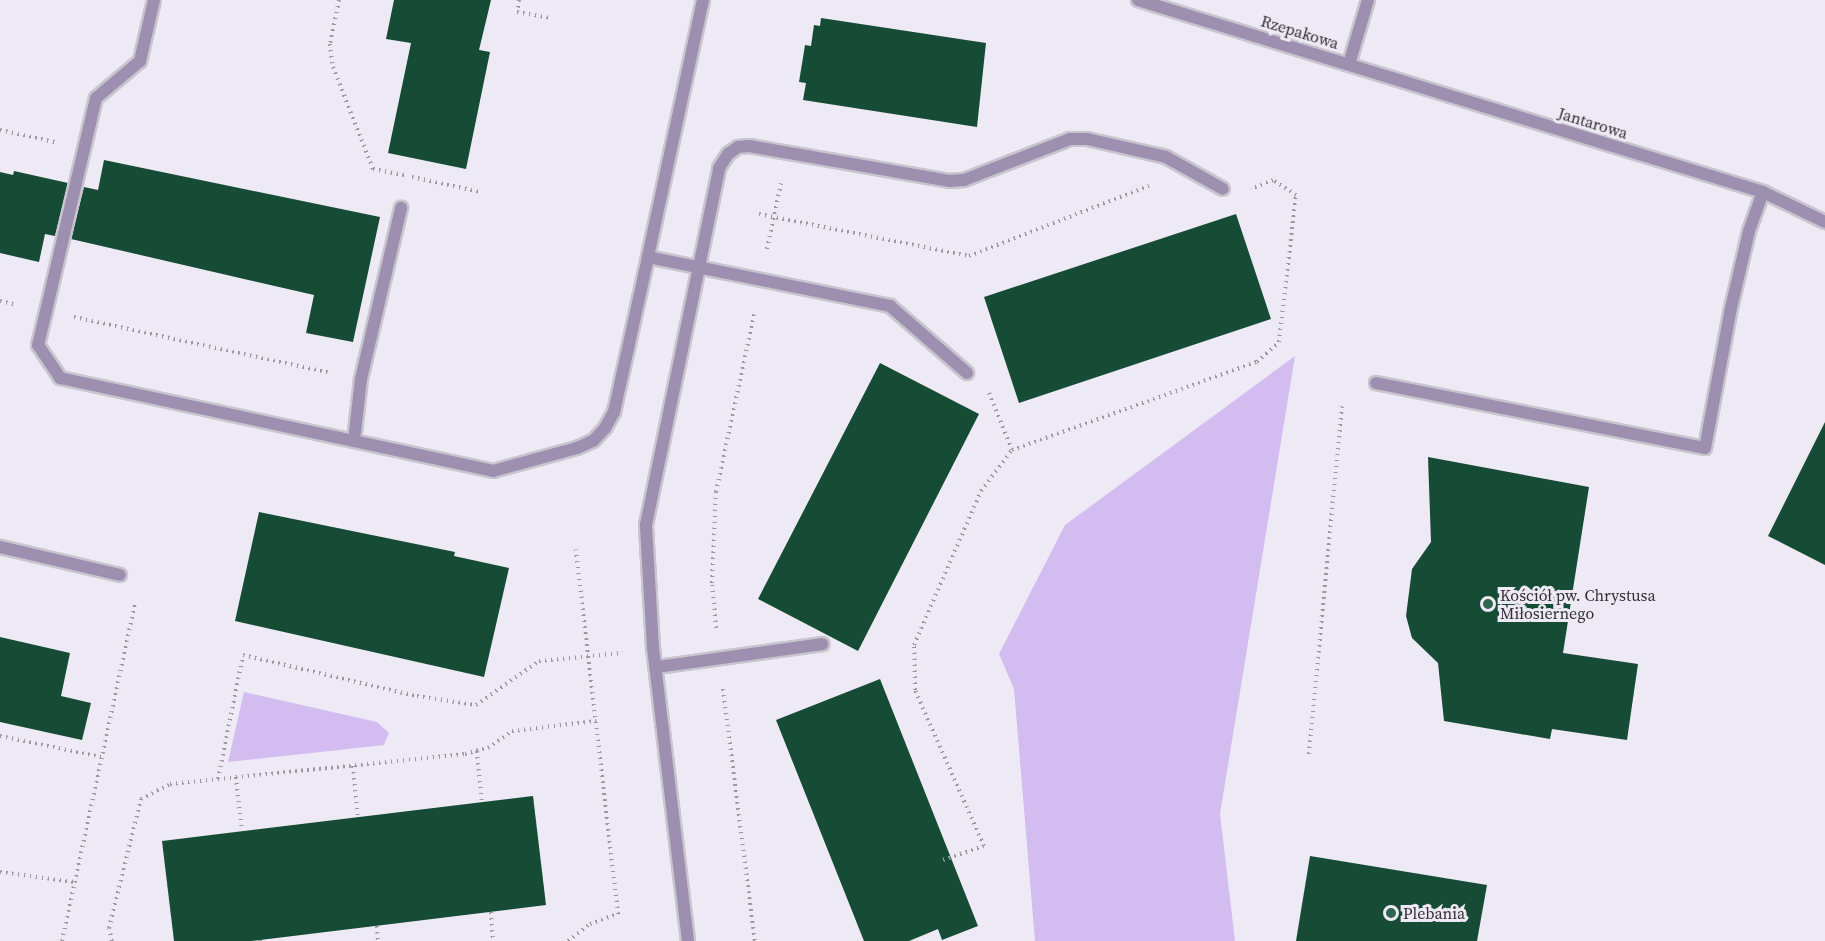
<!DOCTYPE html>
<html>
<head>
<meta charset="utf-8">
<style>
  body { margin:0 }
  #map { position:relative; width:1825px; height:941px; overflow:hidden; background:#eeeaf5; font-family:"Source Serif 4",serif }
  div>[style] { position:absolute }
  .green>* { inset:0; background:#d2bcf0 }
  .building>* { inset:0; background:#164b35 }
  .path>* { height:4px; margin-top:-2px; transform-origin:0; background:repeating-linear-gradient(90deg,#9b98a0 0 1.5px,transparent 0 6px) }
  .roads { filter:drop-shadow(2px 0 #c8c5cf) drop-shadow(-2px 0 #c8c5cf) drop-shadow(0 2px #c8c5cf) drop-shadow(0 -2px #c8c5cf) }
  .lane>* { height:12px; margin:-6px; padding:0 6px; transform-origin:6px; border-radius:6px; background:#9d8fb0 }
  .street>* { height:12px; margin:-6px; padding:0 6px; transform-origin:6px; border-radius:6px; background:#9d8fb0 }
  .dots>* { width:16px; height:16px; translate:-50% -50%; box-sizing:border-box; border:3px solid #eeeaf5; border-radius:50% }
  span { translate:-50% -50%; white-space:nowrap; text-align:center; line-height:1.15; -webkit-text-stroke:6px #eeeaf5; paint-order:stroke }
  .street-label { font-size:16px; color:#323035 }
  .poi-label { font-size:16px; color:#323035 }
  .left { translate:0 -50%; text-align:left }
</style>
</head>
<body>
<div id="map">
  <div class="green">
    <i style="clip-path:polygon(1295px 356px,1220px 814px,1235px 941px,1035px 941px,1014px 689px,999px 654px,1065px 525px)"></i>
    <i style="clip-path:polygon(244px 692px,377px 722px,389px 733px,384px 745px,228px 762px)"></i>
  </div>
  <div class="building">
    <i style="clip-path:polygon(394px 0,491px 0,479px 50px,490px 52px,466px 169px,388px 153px,411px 43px,386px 39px)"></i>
    <i style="clip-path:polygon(821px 18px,986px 43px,977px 127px,803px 100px,806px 83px,799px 82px,805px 45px,811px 46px,814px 25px,820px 26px)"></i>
    <i style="clip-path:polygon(104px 160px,380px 217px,353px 342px,306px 333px,314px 295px,71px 239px,84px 187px,98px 190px)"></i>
    <i style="clip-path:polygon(14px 171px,68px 183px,55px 236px,45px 234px,39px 262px,0 253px,0 172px,13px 175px)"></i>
    <i style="clip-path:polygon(1236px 214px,1271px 319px,1019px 403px,984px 297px)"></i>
    <i style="clip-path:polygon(880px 363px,979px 414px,858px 651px,758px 599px)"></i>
    <i style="clip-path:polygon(1825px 422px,1825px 565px,1768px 536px)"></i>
    <i style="clip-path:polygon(1428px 457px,1589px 487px,1563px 653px,1638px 664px,1627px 740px,1552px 729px,1550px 739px,1444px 721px,1438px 663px,1412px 638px,1406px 616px,1412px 569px,1431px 542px)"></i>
    <i style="clip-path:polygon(259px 512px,455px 552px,454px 556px,509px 568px,484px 677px,235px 621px)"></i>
    <i style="clip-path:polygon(0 637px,70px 653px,61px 696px,91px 703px,82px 740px,0 722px)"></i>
    <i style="clip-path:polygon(880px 679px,978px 926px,942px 940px,938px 929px,909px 941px,864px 941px,776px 720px)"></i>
    <i style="clip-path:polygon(533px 796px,546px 905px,251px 941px,174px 941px,162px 841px)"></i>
    <i style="clip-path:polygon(1310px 856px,1487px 885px,1477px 941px,1296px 941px)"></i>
  </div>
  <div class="path">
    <i style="left:339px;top:0;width:45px;rotate:101.6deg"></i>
    <i style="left:330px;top:44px;width:23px;rotate:83deg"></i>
    <i style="left:333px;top:67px;width:110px;rotate:68.6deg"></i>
    <i style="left:373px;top:169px;width:33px;rotate:11deg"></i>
    <i style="left:519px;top:0;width:12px;rotate:99deg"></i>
    <i style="left:517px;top:12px;width:34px;rotate:10deg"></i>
    <i style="left:0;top:130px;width:56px;rotate:12.3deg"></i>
    <i style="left:412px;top:177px;width:70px;rotate:12.4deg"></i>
    <i style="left:759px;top:214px;width:214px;rotate:11.3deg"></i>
    <i style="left:969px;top:256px;width:193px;rotate:-21.3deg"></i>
    <i style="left:767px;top:249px;width:67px;rotate:-78deg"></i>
    <i style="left:0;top:301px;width:17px;rotate:13deg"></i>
    <i style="left:74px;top:317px;width:263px;rotate:12.3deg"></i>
    <i style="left:989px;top:393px;width:61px;rotate:68deg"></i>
    <i style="left:716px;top:628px;width:45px;rotate:-95.1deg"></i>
    <i style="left:712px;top:583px;width:91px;rotate:-87.5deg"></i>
    <i style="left:716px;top:492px;width:186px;rotate:-77.9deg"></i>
    <i style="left:723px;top:689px;width:254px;rotate:82.8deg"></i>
    <i style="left:0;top:736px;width:103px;rotate:11.7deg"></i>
    <i style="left:477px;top:751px;width:52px;rotate:84.5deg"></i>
    <i style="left:1309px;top:754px;width:349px;rotate:-84.6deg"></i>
    <i style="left:353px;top:766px;width:52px;rotate:84.5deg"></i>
    <i style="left:236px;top:777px;width:54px;rotate:83.7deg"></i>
    <i style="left:218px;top:779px;width:126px;rotate:-78.6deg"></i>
    <i style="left:243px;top:655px;width:179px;rotate:13.3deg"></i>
    <i style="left:417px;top:696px;width:60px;rotate:8.7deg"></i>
    <i style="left:476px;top:705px;width:77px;rotate:-34.9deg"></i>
    <i style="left:539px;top:661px;width:84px;rotate:-5.4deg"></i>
    <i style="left:943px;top:860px;width:43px;rotate:-18.9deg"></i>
    <i style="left:984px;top:846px;width:171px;rotate:-113.9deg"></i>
    <i style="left:915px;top:690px;width:45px;rotate:-91.3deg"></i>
    <i style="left:914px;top:645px;width:168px;rotate:-66.5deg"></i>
    <i style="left:981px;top:491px;width:51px;rotate:-52.9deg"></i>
    <i style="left:1012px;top:450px;width:260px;rotate:-19.8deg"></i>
    <i style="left:1257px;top:362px;width:30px;rotate:-42deg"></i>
    <i style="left:1279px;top:342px;width:148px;rotate:-83.4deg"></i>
    <i style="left:1296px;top:195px;width:27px;rotate:-147deg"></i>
    <i style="left:1273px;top:180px;width:24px;rotate:158deg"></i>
    <i style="left:0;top:872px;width:75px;rotate:7.7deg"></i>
    <i style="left:491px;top:912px;width:29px;rotate:86deg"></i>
    <i style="left:377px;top:926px;width:15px;rotate:86deg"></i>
    <i style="left:260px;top:940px;width:1px;rotate:90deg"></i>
    <i style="left:62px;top:941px;width:347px;rotate:-77.8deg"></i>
    <i style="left:112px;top:941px;width:13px;rotate:-103deg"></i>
    <i style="left:109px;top:928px;width:133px;rotate:-76.1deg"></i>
    <i style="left:141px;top:799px;width:33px;rotate:-27deg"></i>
    <i style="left:170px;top:784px;width:297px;rotate:-5.8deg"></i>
    <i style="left:465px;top:754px;width:24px;rotate:-15deg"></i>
    <i style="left:488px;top:748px;width:29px;rotate:-35deg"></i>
    <i style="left:512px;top:731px;width:85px;rotate:-6.8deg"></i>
    <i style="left:568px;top:941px;width:28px;rotate:-38deg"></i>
    <i style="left:590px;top:924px;width:30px;rotate:-20deg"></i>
    <i style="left:618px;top:914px;width:367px;rotate:-96.6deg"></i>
  </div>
  <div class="roads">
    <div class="lane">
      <i style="left:154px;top:0;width:63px;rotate:102.9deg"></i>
      <i style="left:140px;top:61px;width:57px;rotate:139.9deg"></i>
      <i style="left:96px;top:98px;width:254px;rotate:103.2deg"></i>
      <i style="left:38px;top:345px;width:40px;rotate:56deg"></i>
      <i style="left:60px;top:378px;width:443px;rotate:12.1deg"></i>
      <i style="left:493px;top:471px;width:87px;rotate:-15.3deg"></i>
      <i style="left:577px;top:448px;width:17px;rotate:-24deg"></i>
      <i style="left:593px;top:441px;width:18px;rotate:-47deg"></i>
      <i style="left:605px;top:428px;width:18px;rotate:-61deg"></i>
      <i style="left:614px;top:412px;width:159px;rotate:-77.6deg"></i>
      <i style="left:703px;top:0;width:263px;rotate:102.1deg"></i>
      <i style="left:648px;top:257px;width:247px;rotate:11.4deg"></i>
      <i style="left:890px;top:306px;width:102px;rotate:41deg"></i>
      <i style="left:1376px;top:383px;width:335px;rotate:11.2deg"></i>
      <i style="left:1705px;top:448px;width:142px;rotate:-79.5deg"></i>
      <i style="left:1731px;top:308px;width:79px;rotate:-76.8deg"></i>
      <i style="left:1749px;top:231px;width:41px;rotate:-70.3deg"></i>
      <i style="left:354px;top:441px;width:62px;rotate:-83.6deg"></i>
      <i style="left:361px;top:379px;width:176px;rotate:-76.8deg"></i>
      <i style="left:0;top:547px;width:123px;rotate:13.1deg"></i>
      <i style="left:657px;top:667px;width:167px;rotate:-7.9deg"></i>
      <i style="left:688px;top:941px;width:295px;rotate:-96.8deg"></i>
      <i style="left:653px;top:648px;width:123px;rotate:-93.3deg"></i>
      <i style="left:646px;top:525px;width:364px;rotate:-78.4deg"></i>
      <i style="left:719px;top:168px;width:17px;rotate:-57deg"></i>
      <i style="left:728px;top:154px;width:12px;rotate:-35deg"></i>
      <i style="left:738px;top:147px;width:11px;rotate:-5deg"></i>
      <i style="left:749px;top:146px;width:203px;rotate:9.9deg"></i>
      <i style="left:949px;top:181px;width:15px;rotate:-4deg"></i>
      <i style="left:964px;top:180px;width:114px;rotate:-21.1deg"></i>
      <i style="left:1070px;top:139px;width:17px"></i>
      <i style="left:1087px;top:139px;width:81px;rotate:12.8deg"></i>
      <i style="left:1166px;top:157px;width:65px;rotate:29.3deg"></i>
    </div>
    <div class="street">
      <i style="left:1138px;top:0;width:654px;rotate:17.08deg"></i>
      <i style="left:1763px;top:192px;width:69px;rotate:25.8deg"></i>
      <i style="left:1349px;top:64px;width:67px;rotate:-73.5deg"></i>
    </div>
  </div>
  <div class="dots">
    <i style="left:1488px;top:604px;background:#2f654c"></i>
    <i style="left:1391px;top:913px;background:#2f654c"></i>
  </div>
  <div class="street-label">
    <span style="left:1300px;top:32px;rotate:17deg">Rzepakowa</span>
    <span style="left:1593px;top:123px;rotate:17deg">Jantarowa</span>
  </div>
  <div class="poi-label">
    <span class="left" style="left:1500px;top:604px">Kościół pw. Chrystusa<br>Miłosiernego</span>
    <span class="left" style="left:1403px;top:913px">Plebania</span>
  </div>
</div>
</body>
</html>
